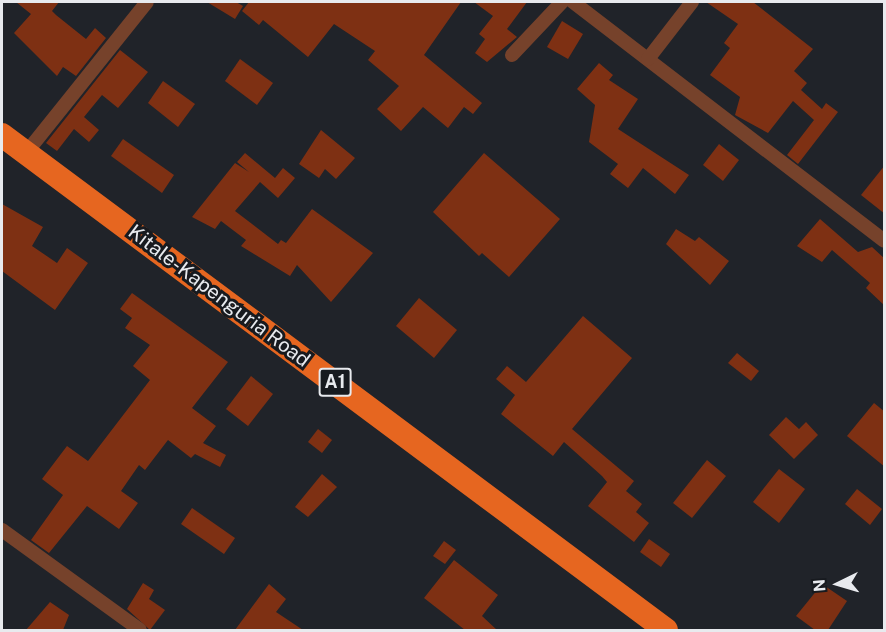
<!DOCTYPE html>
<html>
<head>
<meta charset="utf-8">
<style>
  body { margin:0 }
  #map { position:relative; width:886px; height:632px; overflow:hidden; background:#202329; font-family:"Public Sans",sans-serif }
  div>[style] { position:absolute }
  .building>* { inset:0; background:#7e3013 }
  .street>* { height:14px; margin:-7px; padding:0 7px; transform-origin:7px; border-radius:7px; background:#76422b }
  .highway>* { height:24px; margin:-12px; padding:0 12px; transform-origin:12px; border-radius:12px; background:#e66620 }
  span { translate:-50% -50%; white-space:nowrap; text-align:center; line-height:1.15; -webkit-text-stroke:6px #171a1f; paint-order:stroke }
  .shield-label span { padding:2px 4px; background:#171a1f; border:2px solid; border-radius:4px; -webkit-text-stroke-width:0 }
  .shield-label { font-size:18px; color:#e8eaee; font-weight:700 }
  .street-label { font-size:20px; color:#e8eaee }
  .frame { position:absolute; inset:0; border:3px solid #e8eaee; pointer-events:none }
  .north { position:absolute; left:808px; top:554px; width:60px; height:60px; -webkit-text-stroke:4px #171a1f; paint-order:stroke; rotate:265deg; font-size:16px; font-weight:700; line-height:24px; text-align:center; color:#e8eaee }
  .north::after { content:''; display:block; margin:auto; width:21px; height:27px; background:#e8eaee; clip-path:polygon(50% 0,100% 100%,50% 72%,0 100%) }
</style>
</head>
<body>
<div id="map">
  <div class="building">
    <i style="clip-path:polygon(16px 2px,59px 2px,52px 11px,56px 15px,86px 39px,95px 28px,106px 38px,76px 76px,63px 67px,57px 76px,14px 33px,31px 14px)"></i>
    <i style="clip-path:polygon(207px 2px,236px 2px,243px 6px,235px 19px)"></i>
    <i style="clip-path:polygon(249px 2px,461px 2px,424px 55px,482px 103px,473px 114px,464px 107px,448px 128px,423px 107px,401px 131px,377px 109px,399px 86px,368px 60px,375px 51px,334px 24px,308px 57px,263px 20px,259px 25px,242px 11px)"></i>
    <i style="clip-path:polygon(474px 2px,527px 2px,507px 29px,517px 37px,487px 62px,475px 53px,485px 39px,479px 34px,493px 16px)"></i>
    <i style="clip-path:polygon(706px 2px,753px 2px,813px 49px,794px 71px,807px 83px,801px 90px,822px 109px,826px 103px,838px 112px,798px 164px,787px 155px,814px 120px,793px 101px,768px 133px,735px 115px,740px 97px,710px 75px,730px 48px,724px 43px,738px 24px)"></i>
    <i style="clip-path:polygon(562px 21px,583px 34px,568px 59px,547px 47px)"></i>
    <i style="clip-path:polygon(120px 50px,148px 72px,118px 108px,102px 95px,84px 117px,99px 130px,89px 142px,74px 129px,57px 151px,46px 143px)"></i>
    <i style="clip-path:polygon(240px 59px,273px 83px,257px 105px,225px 81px)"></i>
    <i style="clip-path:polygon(599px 63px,613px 75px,609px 80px,638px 99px,618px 129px,689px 175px,675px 194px,643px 168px,628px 188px,610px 174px,618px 164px,589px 142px,595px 105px,577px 89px)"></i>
    <i style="clip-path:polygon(163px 81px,195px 104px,178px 127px,148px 103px)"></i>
    <i style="clip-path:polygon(321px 130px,355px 158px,336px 179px,325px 169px,319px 178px,299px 164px)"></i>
    <i style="clip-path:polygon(123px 139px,174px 175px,162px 193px,111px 156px)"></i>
    <i style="clip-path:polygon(719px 144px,739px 160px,723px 181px,703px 165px)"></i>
    <i style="clip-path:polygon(245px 153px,275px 178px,283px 168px,295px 178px,278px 198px,260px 182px,235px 211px,278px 244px,281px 240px,286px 243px,312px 209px,373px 253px,331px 302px,297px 265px,290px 276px,241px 246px,246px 240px,221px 221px,215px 229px,192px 217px,235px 163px,249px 172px,237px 162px)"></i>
    <i style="clip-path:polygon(484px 153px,560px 219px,509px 277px,482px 253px,479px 256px,433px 212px)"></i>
    <i style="clip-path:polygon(885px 165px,885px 214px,861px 195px)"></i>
    <i style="clip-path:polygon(2px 204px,43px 227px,32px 246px,57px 263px,67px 248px,88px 263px,55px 310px,2px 271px)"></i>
    <i style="clip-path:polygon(820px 219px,858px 252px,872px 247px,885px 259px,885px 306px,866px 288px,870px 283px,832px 250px,822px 262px,797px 246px)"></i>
    <i style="clip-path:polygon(676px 229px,695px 241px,699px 237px,729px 261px,710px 285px,666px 244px)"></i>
    <i style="clip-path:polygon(132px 293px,228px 362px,192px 408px,216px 426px,203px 443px,226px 455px,220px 467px,195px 454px,191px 458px,168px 440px,145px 470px,139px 465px,121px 491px,138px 503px,119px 529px,87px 506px,49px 553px,31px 540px,63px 495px,42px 479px,67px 446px,88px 461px,150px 380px,133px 366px,150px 345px,125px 328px,132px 318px,120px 309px)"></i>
    <i style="clip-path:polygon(419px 298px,457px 330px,434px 358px,396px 326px)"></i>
    <i style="clip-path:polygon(583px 316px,632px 358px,572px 429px,634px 481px,626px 491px,642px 504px,636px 512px,649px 523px,634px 542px,588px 506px,607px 482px,602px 476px,564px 442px,553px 456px,501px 414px,515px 395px,496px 379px,507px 366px,526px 382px)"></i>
    <i style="clip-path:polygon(737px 353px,759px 371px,751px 381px,728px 363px)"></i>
    <i style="clip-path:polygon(251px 376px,273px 394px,248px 426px,226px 409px)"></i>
    <i style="clip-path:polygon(874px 403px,885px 412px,885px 467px,847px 436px)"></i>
    <i style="clip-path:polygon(786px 417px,799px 429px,806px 422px,818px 435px,794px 459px,769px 435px)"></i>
    <i style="clip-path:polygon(318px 429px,332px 440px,322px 453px,308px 442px)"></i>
    <i style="clip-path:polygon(707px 460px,726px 476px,692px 518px,673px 503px)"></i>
    <i style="clip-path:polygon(779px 469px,805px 489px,779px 523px,753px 502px)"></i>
    <i style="clip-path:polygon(322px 474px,337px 487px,308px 517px,295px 507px)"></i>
    <i style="clip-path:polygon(857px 489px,882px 509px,870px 525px,845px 504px)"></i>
    <i style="clip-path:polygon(192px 508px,235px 538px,224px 554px,181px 524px)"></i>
    <i style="clip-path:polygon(649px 539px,670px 554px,661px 567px,640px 552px)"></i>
    <i style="clip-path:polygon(444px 541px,456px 550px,445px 564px,433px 556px)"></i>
    <i style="clip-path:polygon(454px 560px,498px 595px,482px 616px,497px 630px,465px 630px,424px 598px)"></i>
    <i style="clip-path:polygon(143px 583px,154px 590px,149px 599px,165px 610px,150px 630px,127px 609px)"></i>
    <i style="clip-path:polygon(269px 584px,286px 599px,276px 612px,303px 630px,235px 630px)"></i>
    <i style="clip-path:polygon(822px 584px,847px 601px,828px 630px,815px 630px,796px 616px)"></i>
    <i style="clip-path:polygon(50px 602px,69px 615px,63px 630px,26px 630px)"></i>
  </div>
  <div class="street">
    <i style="left:573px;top:2px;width:392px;rotate:37.5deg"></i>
    <i style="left:512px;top:55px;width:73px;rotate:-46.7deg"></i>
    <i style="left:648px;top:59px;width:72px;rotate:-52.3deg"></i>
    <i style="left:26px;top:153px;width:193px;rotate:-51.3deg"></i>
    <i style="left:2px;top:530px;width:170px;rotate:35.9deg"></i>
  </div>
  <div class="highway">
    <i style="left:2px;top:135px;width:828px;rotate:36.7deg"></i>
  </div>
  <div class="shield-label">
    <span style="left:335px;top:382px">A1</span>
  </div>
  <div class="street-label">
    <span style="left:219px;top:296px;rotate:37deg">Kitale-Kapenguria Road</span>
  </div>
  <div class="frame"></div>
  <div class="north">N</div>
</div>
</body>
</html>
